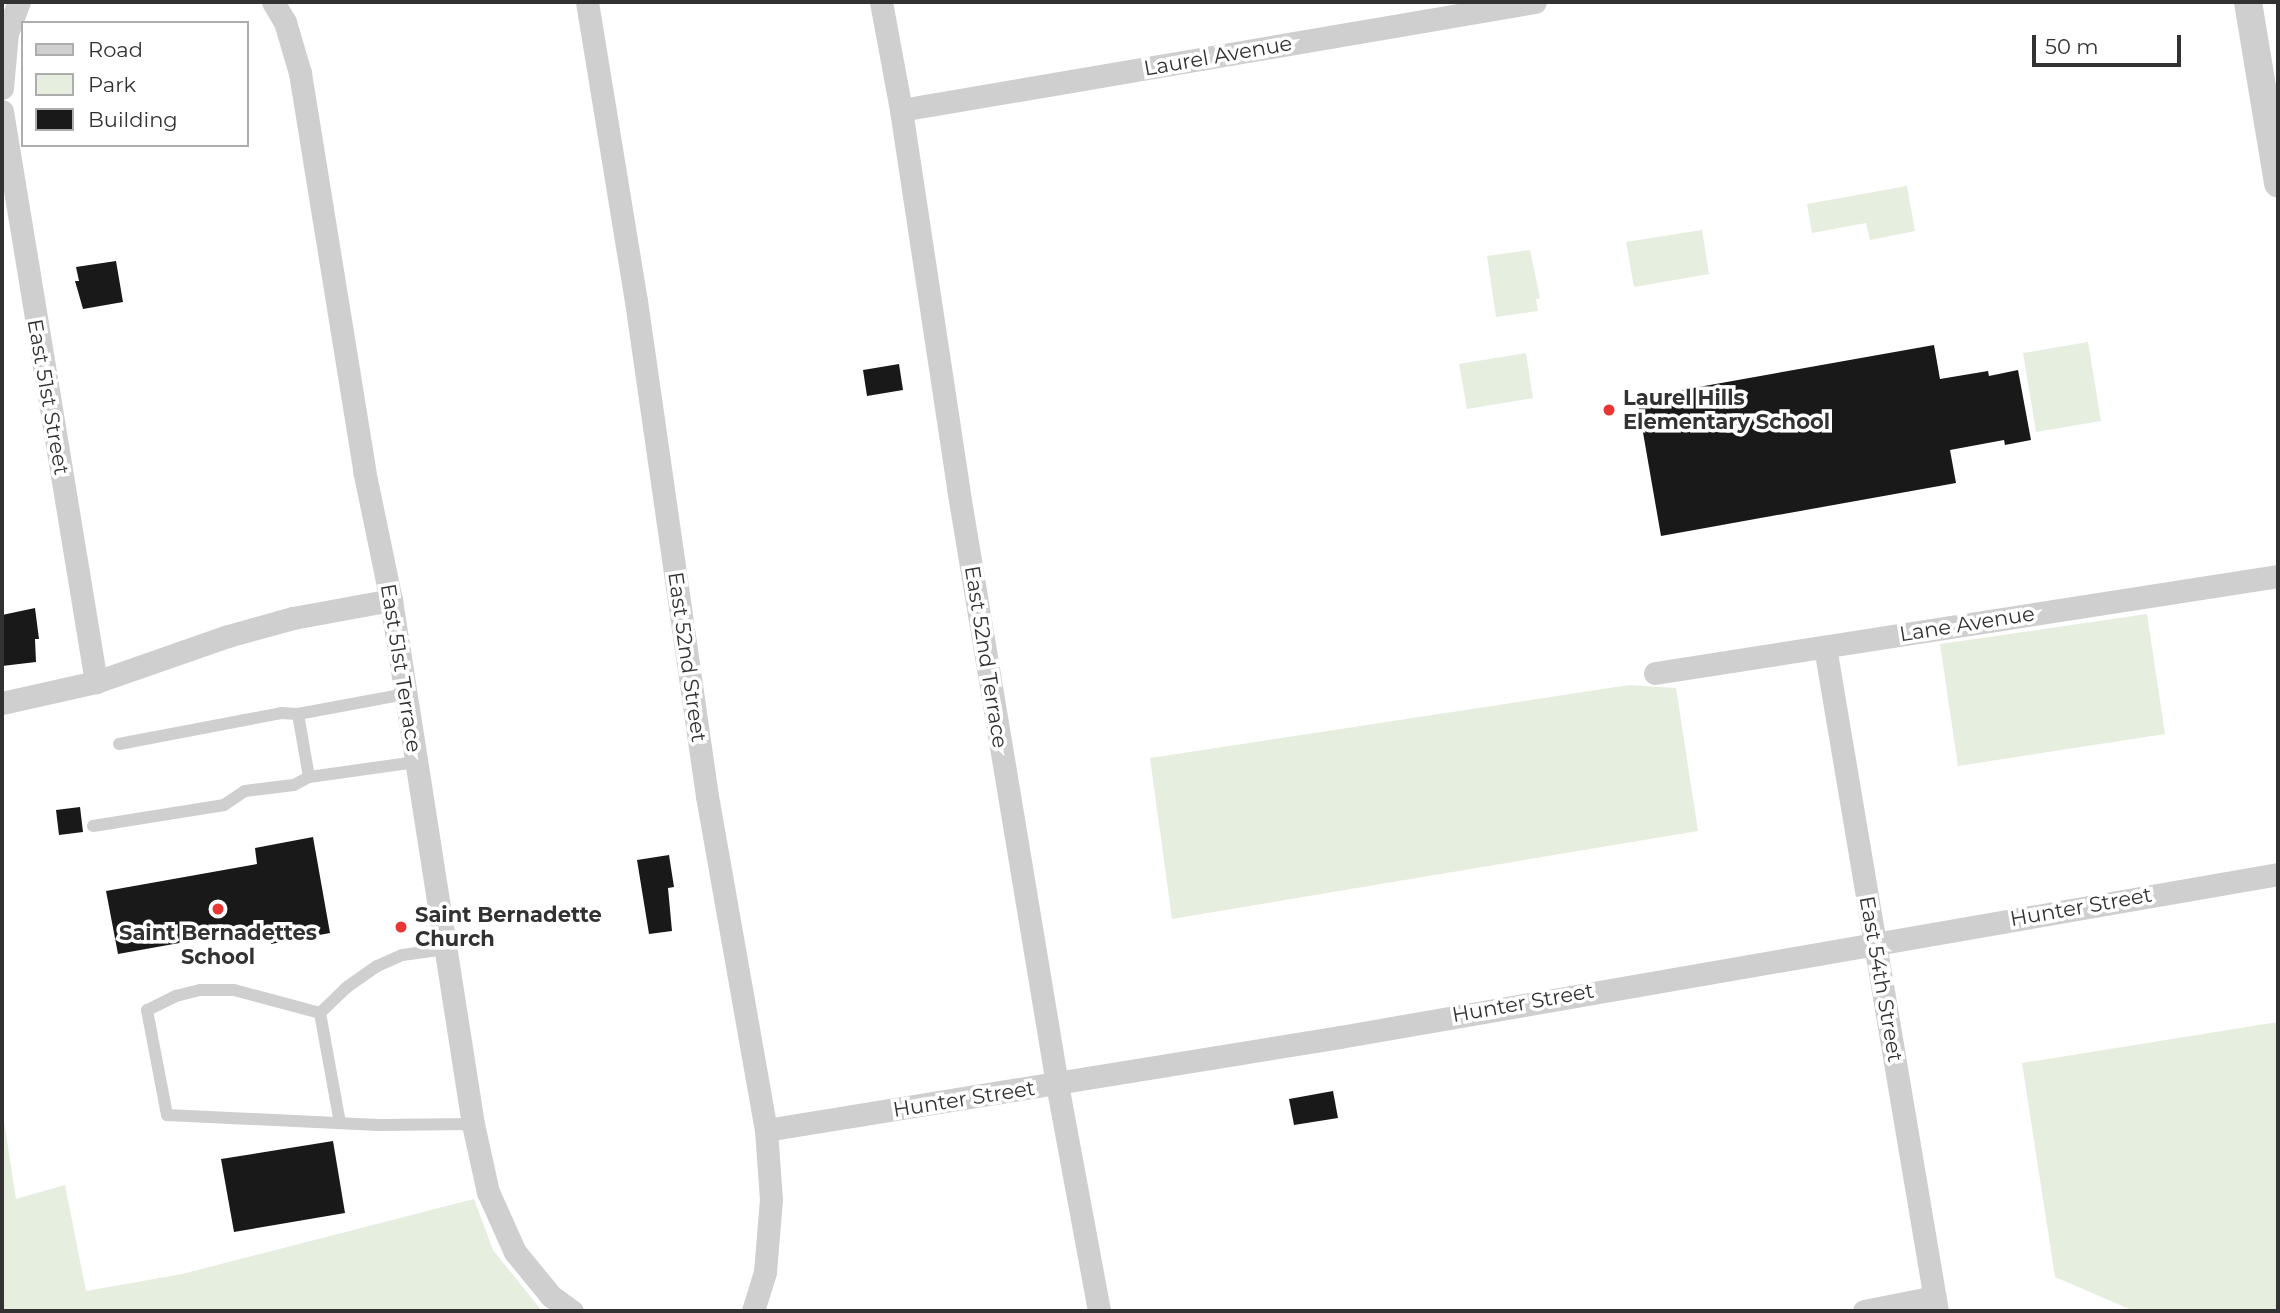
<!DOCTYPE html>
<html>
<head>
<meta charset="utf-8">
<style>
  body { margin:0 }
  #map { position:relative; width:2280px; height:1313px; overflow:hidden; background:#fff; font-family:Montserrat,sans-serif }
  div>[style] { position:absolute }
  .green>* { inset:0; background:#e6eee0 }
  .building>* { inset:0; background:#191919 }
  .service>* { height:12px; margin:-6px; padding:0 6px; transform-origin:6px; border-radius:6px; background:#cfcfcf }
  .minor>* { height:23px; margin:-11.5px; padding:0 11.5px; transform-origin:11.5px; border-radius:11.5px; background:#cfcfcf }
  .tertiary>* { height:28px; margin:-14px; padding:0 14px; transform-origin:14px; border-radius:14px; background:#cfcfcf }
  .dots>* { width:19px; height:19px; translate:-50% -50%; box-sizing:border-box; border:4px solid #fff; border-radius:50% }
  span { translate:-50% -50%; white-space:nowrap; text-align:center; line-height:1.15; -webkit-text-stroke:7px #fff; paint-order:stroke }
  .street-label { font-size:21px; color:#323232 }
  .poi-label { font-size:21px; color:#323232; font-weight:700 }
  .left { translate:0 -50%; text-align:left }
  .frame { position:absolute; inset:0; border:4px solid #323232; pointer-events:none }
  .legend { position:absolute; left:21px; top:21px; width:228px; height:126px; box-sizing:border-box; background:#fff; border:2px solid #adadad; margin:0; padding:9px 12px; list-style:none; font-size:21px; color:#323232 }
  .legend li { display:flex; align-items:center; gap:14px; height:35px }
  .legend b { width:35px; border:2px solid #adadad }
  .scale { position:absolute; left:2032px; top:35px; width:149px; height:32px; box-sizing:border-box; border:4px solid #323232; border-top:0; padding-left:9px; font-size:21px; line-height:24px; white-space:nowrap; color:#323232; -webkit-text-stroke:5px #fff; paint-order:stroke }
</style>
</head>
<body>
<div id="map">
  <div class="green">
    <i style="clip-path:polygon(1907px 186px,1915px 231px,1870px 240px,1866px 223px,1812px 233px,1807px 204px)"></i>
    <i style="clip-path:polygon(1702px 230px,1709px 274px,1634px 287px,1626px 242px)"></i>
    <i style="clip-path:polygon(1530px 250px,1540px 298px,1536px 299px,1538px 311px,1496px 317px,1487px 256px)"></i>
    <i style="clip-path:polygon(2088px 342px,2101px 421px,2036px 432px,2023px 353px)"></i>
    <i style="clip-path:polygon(1526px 353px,1533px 398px,1467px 409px,1459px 364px)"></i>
    <i style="clip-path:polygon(2147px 614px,2165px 734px,1958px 766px,1940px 644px)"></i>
    <i style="clip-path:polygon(1629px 685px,1676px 688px,1698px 831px,1172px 919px,1150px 758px)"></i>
    <i style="clip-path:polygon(2278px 1022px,2278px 1311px,2134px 1311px,2055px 1277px,2022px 1063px)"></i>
    <i style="clip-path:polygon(2px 1108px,16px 1199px,65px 1185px,86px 1291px,182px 1274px,474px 1199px,493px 1250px,542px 1311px,2px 1311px)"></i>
  </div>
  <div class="building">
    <i style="clip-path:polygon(116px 261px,123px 302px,83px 309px,75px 281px,79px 281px,76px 267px)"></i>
    <i style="clip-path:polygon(1934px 345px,1940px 379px,1988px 371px,1989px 376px,2018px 370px,2031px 440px,2005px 445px,2004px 440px,1950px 450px,1956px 483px,1661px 536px,1637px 398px)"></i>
    <i style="clip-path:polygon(899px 364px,903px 390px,867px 396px,863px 370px)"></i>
    <i style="clip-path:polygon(35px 608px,39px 639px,35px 639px,36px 662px,2px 666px,2px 615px)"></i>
    <i style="clip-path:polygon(80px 807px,83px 832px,59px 835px,56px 810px)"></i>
    <i style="clip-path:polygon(313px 837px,330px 933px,271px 944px,268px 927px,118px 954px,106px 891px,257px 864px,255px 848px)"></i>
    <i style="clip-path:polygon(669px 855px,674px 887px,668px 888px,672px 931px,649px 934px,637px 860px)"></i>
    <i style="clip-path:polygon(1333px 1091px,1338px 1118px,1294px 1125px,1289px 1099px)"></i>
    <i style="clip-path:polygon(333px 1141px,345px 1213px,234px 1232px,221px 1159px)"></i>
  </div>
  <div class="service">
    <i style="left:298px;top:714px;width:64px;rotate:80.1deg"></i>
    <i style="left:119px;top:744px;width:165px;rotate:-10.8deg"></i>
    <i style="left:281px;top:713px;width:17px;rotate:3deg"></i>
    <i style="left:298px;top:714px;width:110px;rotate:-10.5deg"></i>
    <i style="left:93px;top:826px;width:133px;rotate:-9.1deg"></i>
    <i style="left:224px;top:805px;width:25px;rotate:-34deg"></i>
    <i style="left:245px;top:791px;width:49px;rotate:-7deg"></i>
    <i style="left:294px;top:785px;width:17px;rotate:-28deg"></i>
    <i style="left:309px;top:777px;width:108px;rotate:-8deg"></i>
    <i style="left:446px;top:949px;width:44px;rotate:172.2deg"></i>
    <i style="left:402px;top:955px;width:27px;rotate:156deg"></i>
    <i style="left:377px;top:966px;width:37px;rotate:145deg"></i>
    <i style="left:347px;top:987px;width:37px;rotate:136deg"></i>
    <i style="left:320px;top:1013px;width:89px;rotate:-165deg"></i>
    <i style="left:234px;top:990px;width:34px;rotate:180deg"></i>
    <i style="left:200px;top:990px;width:25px;rotate:166deg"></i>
    <i style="left:176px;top:996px;width:32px;rotate:154deg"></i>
    <i style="left:147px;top:1010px;width:107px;rotate:79.2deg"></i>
    <i style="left:167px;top:1115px;width:211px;rotate:2.7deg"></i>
    <i style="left:378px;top:1125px;width:95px;rotate:-0.6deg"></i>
    <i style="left:320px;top:1013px;width:112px;rotate:79.7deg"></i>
  </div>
  <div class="minor">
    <i style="left:273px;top:2px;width:23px;rotate:59deg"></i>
    <i style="left:285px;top:22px;width:53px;rotate:73.6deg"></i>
    <i style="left:300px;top:73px;width:402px;rotate:80.8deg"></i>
    <i style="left:364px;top:470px;width:133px;rotate:78.3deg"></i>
    <i style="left:391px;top:600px;width:530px;rotate:81.11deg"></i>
    <i style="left:473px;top:1124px;width:70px;rotate:77.6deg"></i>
    <i style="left:488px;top:1192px;width:66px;rotate:65.8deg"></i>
    <i style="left:515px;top:1252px;width:57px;rotate:50.7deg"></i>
    <i style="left:551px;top:1296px;width:26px;rotate:36deg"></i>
    <i style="left:587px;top:2px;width:303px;rotate:80.7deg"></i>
    <i style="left:636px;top:301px;width:500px;rotate:81.84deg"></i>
    <i style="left:707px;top:796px;width:339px;rotate:80deg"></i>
    <i style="left:766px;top:1130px;width:69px;rotate:85.9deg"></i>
    <i style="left:771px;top:1199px;width:73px;rotate:94.7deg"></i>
    <i style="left:765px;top:1272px;width:41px;rotate:107.1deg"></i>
    <i style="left:881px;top:2px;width:110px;rotate:79.5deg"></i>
    <i style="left:901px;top:110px;width:382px;rotate:81.4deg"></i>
    <i style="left:958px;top:488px;width:604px;rotate:80.57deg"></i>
    <i style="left:1057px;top:1084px;width:231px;rotate:79.5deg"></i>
    <i style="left:2px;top:88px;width:55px;rotate:-84.8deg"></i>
    <i style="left:7px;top:33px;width:33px;rotate:-69deg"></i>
    <i style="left:901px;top:110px;width:643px;rotate:-9.67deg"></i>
    <i style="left:2px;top:111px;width:579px;rotate:80.65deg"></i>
    <i style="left:1825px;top:647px;width:673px;rotate:80.43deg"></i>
    <i style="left:1655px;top:673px;width:631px;rotate:-8.85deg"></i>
    <i style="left:2px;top:703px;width:96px;rotate:-12.6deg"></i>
    <i style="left:96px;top:682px;width:140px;rotate:-19.2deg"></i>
    <i style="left:228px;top:636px;width:67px;rotate:-15.5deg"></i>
    <i style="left:293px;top:618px;width:100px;rotate:-10.4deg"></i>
    <i style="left:766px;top:1130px;width:581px;rotate:-9.2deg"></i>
    <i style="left:1340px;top:1037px;width:952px;rotate:-9.86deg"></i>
    <i style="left:1864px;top:1311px;width:72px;rotate:-11.2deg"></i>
  </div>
  <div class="tertiary">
    <i style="left:2248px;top:2px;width:184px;rotate:80.6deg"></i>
  </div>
  <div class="dots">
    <i style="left:1609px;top:410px;background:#e93533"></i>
    <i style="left:218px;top:909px;background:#e93533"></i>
    <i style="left:401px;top:927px;background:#e93533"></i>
  </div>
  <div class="street-label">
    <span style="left:1218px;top:56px;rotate:-10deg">Laurel Avenue</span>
    <span style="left:48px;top:397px;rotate:80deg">East 51st Street</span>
    <span style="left:1967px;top:624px;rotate:-9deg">Lane Avenue</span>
    <span style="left:687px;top:657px;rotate:82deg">East 52nd Street</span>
    <span style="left:986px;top:657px;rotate:81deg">East 52nd Terrace</span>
    <span style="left:401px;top:668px;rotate:81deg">East 51st Terrace</span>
    <span style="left:2081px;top:907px;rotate:-10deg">Hunter Street</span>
    <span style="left:1881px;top:979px;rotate:80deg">East 54th Street</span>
    <span style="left:1523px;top:1003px;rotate:-10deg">Hunter Street</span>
    <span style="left:964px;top:1099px;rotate:-9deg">Hunter Street</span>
  </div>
  <div class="poi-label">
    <span class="left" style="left:1623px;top:410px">Laurel Hills<br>Elementary School</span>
    <span class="left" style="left:415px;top:927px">Saint Bernadette<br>Church</span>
    <span style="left:218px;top:945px">Saint Bernadettes<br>School</span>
  </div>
  <div class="frame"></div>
  <ul class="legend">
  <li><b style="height:9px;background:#cfcfcf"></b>Road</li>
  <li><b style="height:19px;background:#e6eee0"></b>Park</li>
  <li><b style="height:19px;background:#191919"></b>Building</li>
  </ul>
  <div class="scale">50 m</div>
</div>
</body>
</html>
